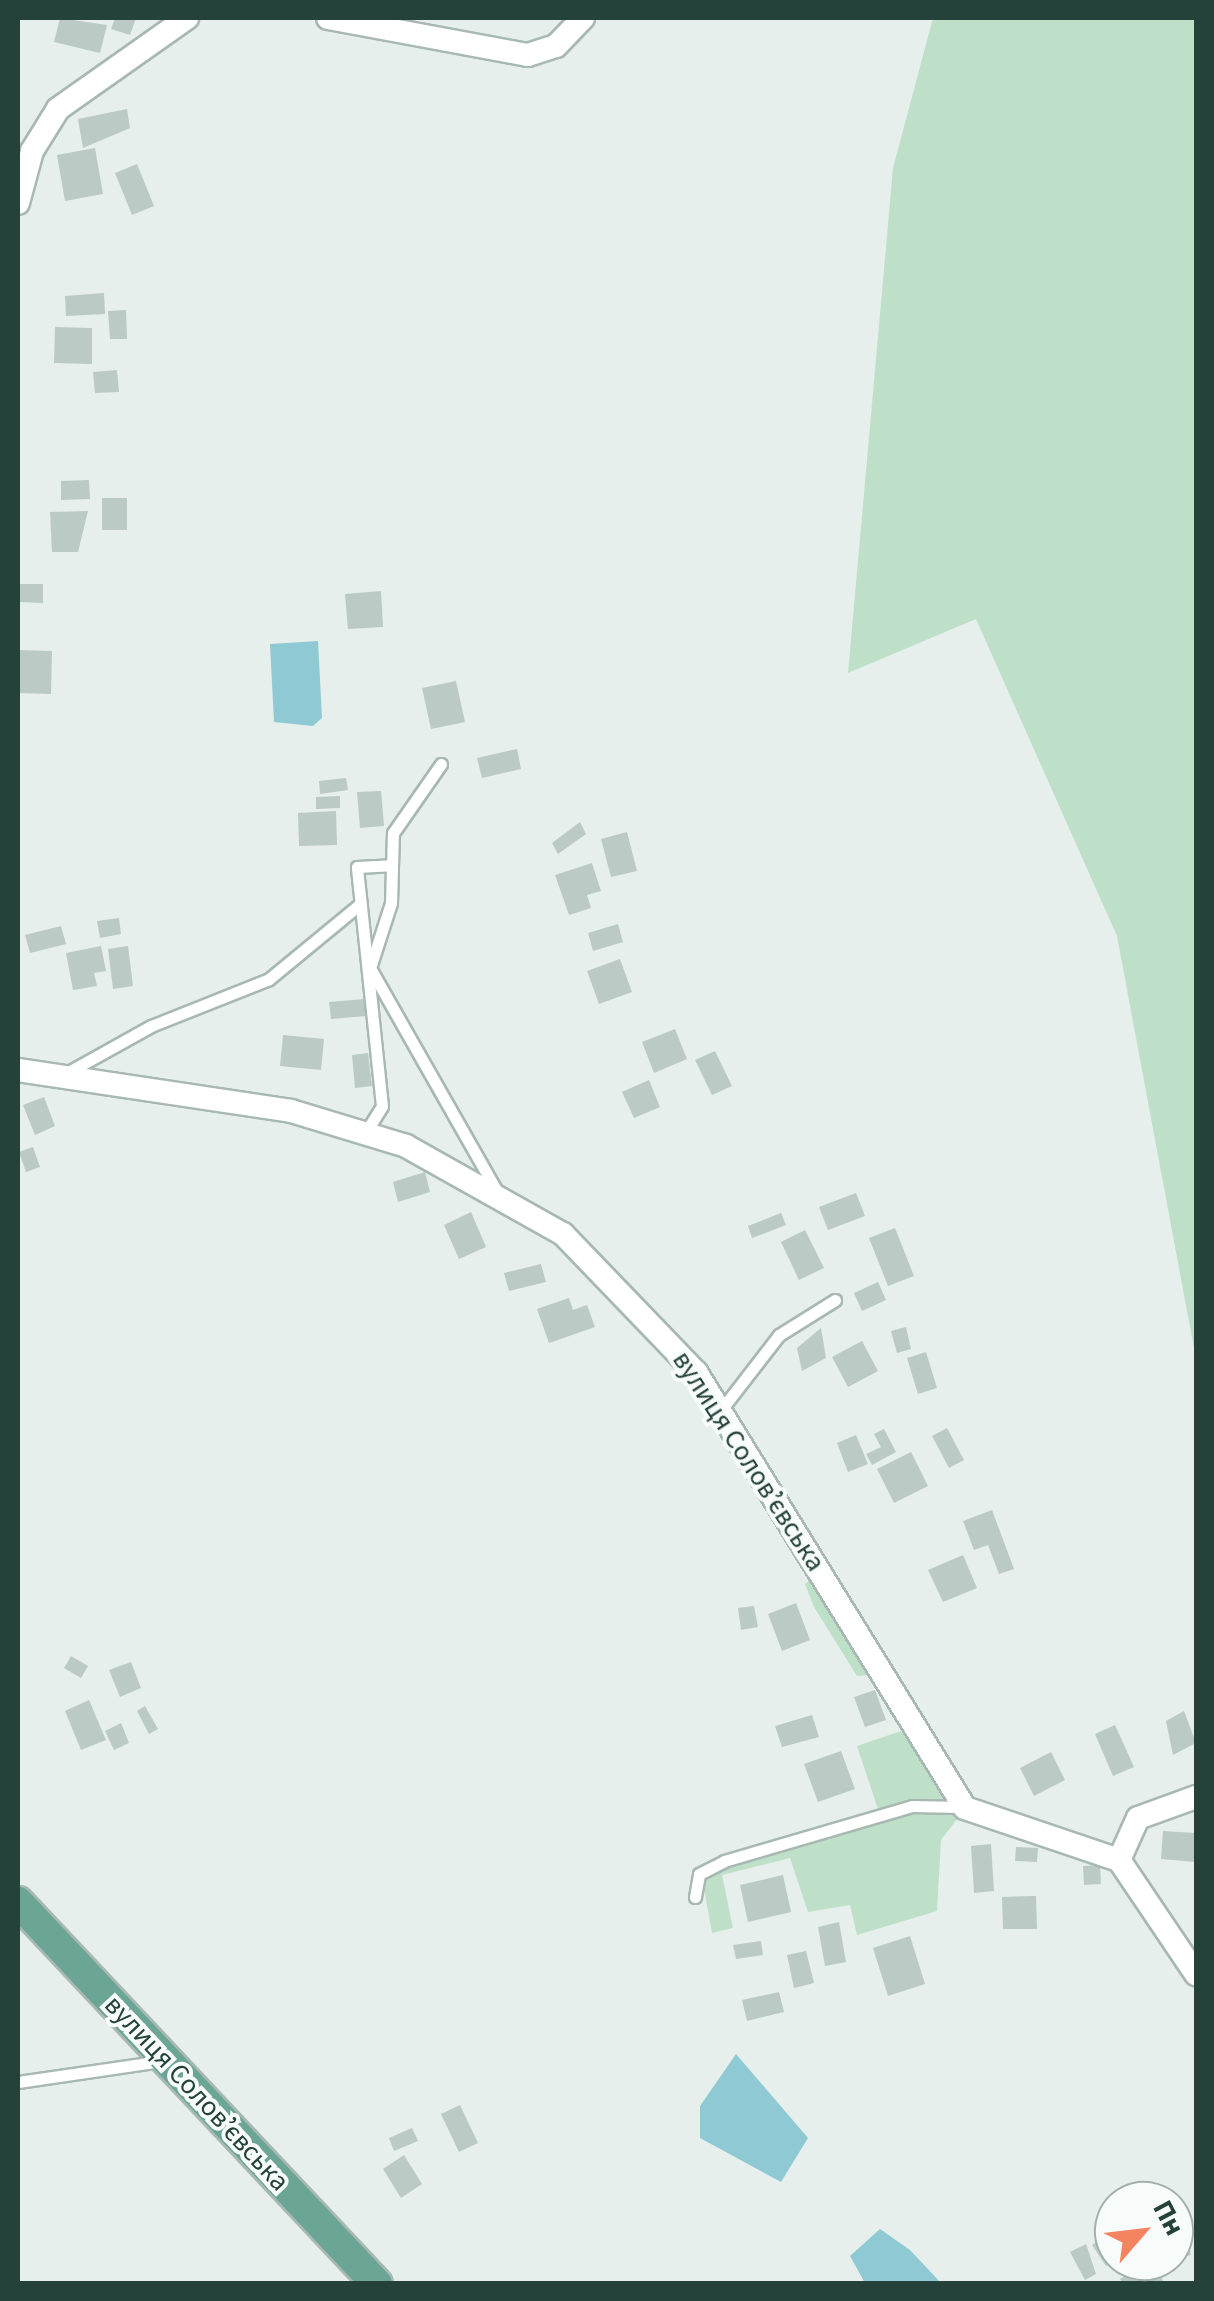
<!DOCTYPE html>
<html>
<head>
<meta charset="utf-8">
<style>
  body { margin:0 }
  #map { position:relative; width:1214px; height:2301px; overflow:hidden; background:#e6efeb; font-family:"Source Sans 3",sans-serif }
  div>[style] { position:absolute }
  .green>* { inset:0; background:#bfe0c8 }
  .water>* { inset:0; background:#8ec9d4 }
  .building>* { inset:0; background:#bbcac4 }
  .roads { filter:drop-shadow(2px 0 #a8b8b2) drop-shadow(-2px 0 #a8b8b2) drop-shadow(0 2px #a8b8b2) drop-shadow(0 -2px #a8b8b2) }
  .lane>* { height:11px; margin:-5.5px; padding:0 5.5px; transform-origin:5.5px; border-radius:5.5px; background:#fff }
  .street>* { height:22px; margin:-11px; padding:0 11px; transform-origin:11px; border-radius:11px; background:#fff }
  .primary>* { height:30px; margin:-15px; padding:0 15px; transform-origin:15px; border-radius:15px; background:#6aa596 }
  span { translate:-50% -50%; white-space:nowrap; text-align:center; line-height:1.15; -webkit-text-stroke:8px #f7fbf9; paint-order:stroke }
  .street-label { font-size:28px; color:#24423a }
  .frame { position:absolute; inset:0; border:20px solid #24423a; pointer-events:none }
  .north { position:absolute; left:1094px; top:2181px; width:100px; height:100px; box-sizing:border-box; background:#f7fbf9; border:2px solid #a3b1ad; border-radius:50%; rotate:62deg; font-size:28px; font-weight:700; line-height:40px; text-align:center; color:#24423a }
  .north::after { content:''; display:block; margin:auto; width:35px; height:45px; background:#f4845f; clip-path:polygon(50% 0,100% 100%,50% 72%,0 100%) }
</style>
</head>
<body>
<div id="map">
  <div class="green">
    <i style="clip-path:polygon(933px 18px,1196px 18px,1196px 1359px,1117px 936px,976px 619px,848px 673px,893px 168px)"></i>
    <i style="clip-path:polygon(814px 1577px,821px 1588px,869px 1675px,857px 1676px,814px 1607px,805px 1584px)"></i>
    <i style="clip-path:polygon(901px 1731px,947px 1799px,879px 1812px,857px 1746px)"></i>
    <i style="clip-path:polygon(913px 1810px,960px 1815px,941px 1840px,937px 1911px,857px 1935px,850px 1905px,808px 1912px,790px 1858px,722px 1875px,733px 1928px,712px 1933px,702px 1877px)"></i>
  </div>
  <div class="water">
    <i style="clip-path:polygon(318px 641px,322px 718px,313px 726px,274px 722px,270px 644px)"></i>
    <i style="clip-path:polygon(736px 2054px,808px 2138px,781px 2182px,700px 2138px,700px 2106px)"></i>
    <i style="clip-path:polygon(880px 2229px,910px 2250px,941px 2283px,865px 2283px,850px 2256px)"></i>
  </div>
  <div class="building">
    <i style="clip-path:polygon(60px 18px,107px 25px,100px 53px,54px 42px)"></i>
    <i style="clip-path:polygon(115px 18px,136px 18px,130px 35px,111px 29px)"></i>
    <i style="clip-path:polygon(127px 109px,130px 128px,83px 148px,78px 119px)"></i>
    <i style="clip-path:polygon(95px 148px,103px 194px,65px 201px,57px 155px)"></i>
    <i style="clip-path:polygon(137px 164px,154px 206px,132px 215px,115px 173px)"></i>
    <i style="clip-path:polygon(104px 293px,105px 314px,66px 316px,65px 296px)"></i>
    <i style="clip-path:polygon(126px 310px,127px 339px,110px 339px,108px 311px)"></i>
    <i style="clip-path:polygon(55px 327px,92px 328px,92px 364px,54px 363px)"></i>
    <i style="clip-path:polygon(117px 370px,119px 392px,95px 393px,93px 372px)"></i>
    <i style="clip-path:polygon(89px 480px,90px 499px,61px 500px,61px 481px)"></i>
    <i style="clip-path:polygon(102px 498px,127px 498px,127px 530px,102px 530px)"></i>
    <i style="clip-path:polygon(88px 511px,78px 552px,52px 552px,50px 512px)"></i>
    <i style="clip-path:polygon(18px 584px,43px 584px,43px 603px,18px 602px)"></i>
    <i style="clip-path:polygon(381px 591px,383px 627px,348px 629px,345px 594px)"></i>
    <i style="clip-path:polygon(18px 650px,52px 651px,51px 694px,18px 693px)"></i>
    <i style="clip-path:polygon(456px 681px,465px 722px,431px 729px,422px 688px)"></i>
    <i style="clip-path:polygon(517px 749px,521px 769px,482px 778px,477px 758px)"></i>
    <i style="clip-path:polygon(346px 778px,348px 790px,320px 794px,319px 781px)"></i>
    <i style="clip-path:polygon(381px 791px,384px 826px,360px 828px,357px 792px)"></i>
    <i style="clip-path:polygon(340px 796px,340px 808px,316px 809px,316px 797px)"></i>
    <i style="clip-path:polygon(336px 811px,337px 845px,299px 846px,298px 813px)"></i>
    <i style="clip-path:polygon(580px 822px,586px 834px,558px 854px,552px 843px)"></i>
    <i style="clip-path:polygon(627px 832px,637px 871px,611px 877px,601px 839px)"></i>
    <i style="clip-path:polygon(592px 863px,601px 891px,587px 895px,591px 908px,569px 915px,555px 875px)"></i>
    <i style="clip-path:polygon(119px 918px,121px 934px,100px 938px,97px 921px)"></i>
    <i style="clip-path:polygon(618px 924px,623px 942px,593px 951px,588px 933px)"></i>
    <i style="clip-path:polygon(61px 926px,66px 944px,30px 953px,25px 935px)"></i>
    <i style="clip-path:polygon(101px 946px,106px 971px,94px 973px,97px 986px,73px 990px,66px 953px)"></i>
    <i style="clip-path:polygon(128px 946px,133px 986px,113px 989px,108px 949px)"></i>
    <i style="clip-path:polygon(620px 959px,632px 992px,599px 1004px,587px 971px)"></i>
    <i style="clip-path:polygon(365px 999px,366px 1016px,331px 1019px,329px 1002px)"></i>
    <i style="clip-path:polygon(675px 1029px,687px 1059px,654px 1073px,642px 1042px)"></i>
    <i style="clip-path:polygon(283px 1035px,324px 1039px,321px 1070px,280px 1066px)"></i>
    <i style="clip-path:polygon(715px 1051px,732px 1086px,712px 1095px,695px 1060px)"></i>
    <i style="clip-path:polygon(368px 1053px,372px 1086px,355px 1088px,352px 1055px)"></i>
    <i style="clip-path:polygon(649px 1080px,660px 1107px,634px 1118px,622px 1092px)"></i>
    <i style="clip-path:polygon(44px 1097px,55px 1126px,35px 1135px,23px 1105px)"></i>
    <i style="clip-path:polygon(33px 1147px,40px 1167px,26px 1172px,19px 1152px)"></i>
    <i style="clip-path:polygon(425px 1172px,430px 1192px,398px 1202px,393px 1182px)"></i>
    <i style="clip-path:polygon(856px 1193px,865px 1216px,828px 1230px,819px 1207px)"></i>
    <i style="clip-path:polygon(471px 1212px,486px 1247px,459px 1259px,444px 1225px)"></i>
    <i style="clip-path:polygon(781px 1213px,786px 1225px,752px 1238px,748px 1226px)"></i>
    <i style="clip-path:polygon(895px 1228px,914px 1276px,888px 1286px,869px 1238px)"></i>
    <i style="clip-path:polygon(805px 1230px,824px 1268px,799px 1280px,781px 1242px)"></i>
    <i style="clip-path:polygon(541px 1264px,546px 1282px,509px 1291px,504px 1273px)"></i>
    <i style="clip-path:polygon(878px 1282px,886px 1300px,862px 1311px,854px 1293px)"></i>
    <i style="clip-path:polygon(569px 1298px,573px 1310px,587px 1305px,595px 1327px,549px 1343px,537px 1309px)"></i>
    <i style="clip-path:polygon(906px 1327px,911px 1349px,897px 1353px,891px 1331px)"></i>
    <i style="clip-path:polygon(821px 1328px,826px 1358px,802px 1371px,797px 1348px)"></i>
    <i style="clip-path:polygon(862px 1341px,878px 1371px,848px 1387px,832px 1357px)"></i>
    <i style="clip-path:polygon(926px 1352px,937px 1388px,918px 1394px,907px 1358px)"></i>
    <i style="clip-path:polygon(947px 1428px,964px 1460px,949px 1468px,932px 1436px)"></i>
    <i style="clip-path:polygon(884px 1429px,896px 1452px,872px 1465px,866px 1454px,881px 1447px,874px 1434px)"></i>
    <i style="clip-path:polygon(856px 1435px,868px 1464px,848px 1472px,837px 1443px)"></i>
    <i style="clip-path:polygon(911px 1452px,928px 1486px,894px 1503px,877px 1469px)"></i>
    <i style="clip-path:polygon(992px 1510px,1014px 1569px,999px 1574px,988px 1545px,974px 1550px,963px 1521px)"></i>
    <i style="clip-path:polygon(963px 1555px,977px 1588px,943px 1602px,928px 1570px)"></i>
    <i style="clip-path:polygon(796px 1603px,810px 1640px,782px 1651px,768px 1614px)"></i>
    <i style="clip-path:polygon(754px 1606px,758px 1627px,741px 1630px,738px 1608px)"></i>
    <i style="clip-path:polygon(71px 1656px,88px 1666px,81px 1678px,64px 1668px)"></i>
    <i style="clip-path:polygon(131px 1662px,141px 1688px,120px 1697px,109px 1670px)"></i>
    <i style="clip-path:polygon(875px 1690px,886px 1720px,865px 1727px,854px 1697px)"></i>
    <i style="clip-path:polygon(89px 1700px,106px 1740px,81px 1750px,65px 1711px)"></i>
    <i style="clip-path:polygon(145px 1706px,158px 1729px,149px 1734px,137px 1711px)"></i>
    <i style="clip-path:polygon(1184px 1711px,1196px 1743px,1173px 1755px,1166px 1721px)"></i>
    <i style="clip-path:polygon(812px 1715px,819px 1737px,782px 1747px,775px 1726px)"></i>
    <i style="clip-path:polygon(121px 1723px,129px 1743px,114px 1750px,105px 1731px)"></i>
    <i style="clip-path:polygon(1115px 1725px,1134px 1767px,1113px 1776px,1095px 1734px)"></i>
    <i style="clip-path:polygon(841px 1751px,855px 1789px,818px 1802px,804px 1764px)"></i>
    <i style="clip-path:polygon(1051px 1752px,1065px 1780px,1034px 1796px,1020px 1768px)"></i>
    <i style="clip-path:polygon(1163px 1831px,1196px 1833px,1196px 1862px,1161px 1859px)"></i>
    <i style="clip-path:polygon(991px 1844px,994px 1891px,974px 1893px,971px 1846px)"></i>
    <i style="clip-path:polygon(1016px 1847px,1038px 1848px,1037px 1862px,1015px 1861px)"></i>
    <i style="clip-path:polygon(1100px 1865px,1101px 1884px,1084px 1885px,1083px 1866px)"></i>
    <i style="clip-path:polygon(783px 1875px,791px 1912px,748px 1922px,740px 1885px)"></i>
    <i style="clip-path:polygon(1036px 1896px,1037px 1929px,1003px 1929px,1002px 1897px)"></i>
    <i style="clip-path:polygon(839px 1922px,846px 1962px,825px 1966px,818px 1927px)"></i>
    <i style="clip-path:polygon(910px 1936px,925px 1984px,888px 1996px,873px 1948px)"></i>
    <i style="clip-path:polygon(761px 1941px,763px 1955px,736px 1959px,733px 1945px)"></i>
    <i style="clip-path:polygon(806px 1951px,814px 1983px,794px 1988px,787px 1955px)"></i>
    <i style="clip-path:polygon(779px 1992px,784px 2012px,747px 2021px,742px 2000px)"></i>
    <i style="clip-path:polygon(460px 2105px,478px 2143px,459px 2152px,441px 2114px)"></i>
    <i style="clip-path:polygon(412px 2128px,418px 2141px,394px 2151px,389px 2138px)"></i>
    <i style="clip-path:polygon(404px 2155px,422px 2184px,401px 2198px,383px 2169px)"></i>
    <i style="clip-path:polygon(1134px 2184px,1145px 2201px,1123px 2201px,1119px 2194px)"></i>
    <i style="clip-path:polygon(1185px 2230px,1191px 2255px,1174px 2259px,1174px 2233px)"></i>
    <i style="clip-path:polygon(1114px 2231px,1114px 2261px,1106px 2266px,1092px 2245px)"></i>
    <i style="clip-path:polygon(1086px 2244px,1096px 2274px,1085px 2280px,1070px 2252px)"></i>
    <i style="clip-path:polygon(1151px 2261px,1165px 2284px,1123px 2284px,1120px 2279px)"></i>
  </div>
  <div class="roads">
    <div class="lane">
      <i style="left:370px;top:968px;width:255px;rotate:60.4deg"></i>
      <i style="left:369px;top:971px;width:71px;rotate:-72.1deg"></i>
      <i style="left:391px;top:903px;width:70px;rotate:-88.4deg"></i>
      <i style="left:393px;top:833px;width:84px;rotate:-55.2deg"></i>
      <i style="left:63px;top:1075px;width:101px;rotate:-29.1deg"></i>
      <i style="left:151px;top:1026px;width:127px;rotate:-21.7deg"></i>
      <i style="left:269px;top:979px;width:118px;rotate:-39.5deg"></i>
      <i style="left:364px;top:1135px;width:34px;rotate:-58deg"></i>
      <i style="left:382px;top:1106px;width:240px;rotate:-96deg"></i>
      <i style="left:357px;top:867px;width:34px;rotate:-3deg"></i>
      <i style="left:721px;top:1410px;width:95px;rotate:-52.3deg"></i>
      <i style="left:779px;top:1335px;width:66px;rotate:-32deg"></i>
      <i style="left:695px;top:1897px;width:23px;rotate:-80deg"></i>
      <i style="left:699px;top:1874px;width:28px;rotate:-27deg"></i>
      <i style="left:724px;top:1861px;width:196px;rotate:-16.3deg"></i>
      <i style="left:912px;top:1806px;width:49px;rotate:1.2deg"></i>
      <i style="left:18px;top:2082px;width:146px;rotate:-8.3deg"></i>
    </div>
    <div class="street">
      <i style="left:328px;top:18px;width:203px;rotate:10.5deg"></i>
      <i style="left:528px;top:55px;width:29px;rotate:-18deg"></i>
      <i style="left:556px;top:46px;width:39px;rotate:-46deg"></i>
      <i style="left:18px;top:203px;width:54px;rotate:-74.9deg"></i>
      <i style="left:32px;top:151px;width:49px;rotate:-58.2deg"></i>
      <i style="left:58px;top:109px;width:158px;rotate:-35.2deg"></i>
      <i style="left:18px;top:1070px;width:276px;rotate:8.5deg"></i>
      <i style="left:291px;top:1111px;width:120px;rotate:16.9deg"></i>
      <i style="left:406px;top:1146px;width:180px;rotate:29.3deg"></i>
      <i style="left:563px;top:1234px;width:192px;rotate:46.1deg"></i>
      <i style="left:696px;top:1372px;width:512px;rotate:58.33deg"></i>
      <i style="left:965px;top:1808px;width:163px;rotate:18.7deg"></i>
      <i style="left:1119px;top:1860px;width:138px;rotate:56deg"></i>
      <i style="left:1119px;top:1860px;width:46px;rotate:-65.7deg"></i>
      <i style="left:1138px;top:1818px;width:62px;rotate:-19.9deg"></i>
    </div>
    <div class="primary">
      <i style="left:18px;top:1902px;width:524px;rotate:46.78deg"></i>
    </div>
  </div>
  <div class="street-label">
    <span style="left:749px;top:1461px;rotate:57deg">вулиця Соловʼєвська</span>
    <span style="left:197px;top:2093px;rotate:47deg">вулиця Соловʼєвська</span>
  </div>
  <div class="frame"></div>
  <div class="north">Пн</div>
</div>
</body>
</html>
